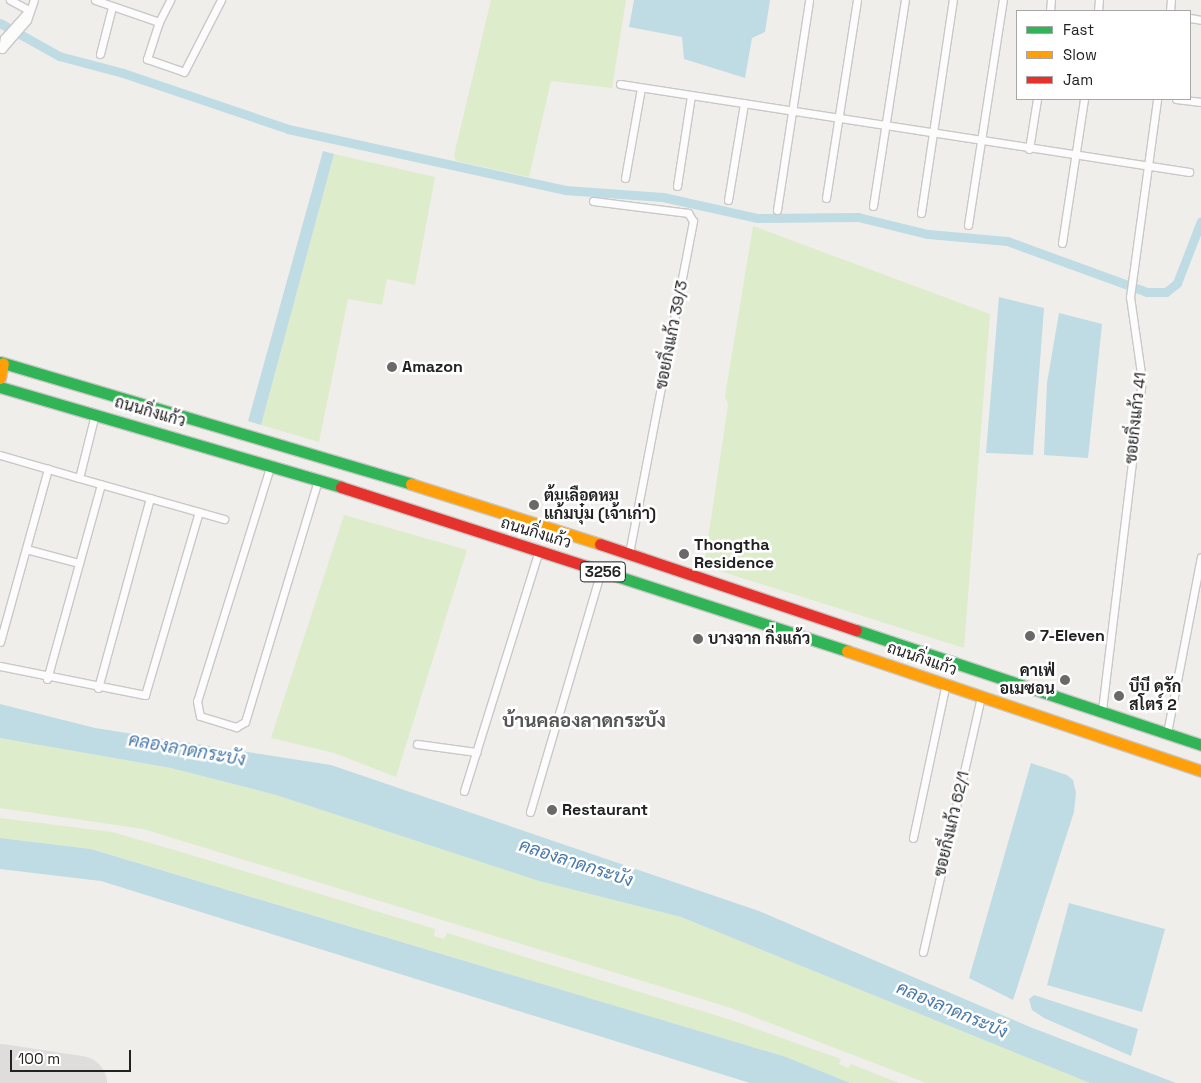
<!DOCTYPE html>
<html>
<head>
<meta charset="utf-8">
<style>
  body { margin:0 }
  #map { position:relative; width:1201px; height:1083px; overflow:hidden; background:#f0eeeb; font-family:"Space Grotesk",Sarabun,sans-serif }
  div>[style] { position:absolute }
  .grass>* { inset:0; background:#ddeccb }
  .water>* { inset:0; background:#bfdbe3 }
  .canal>* { height:9px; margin:-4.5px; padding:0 4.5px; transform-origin:4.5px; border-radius:4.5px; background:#bfdbe3 }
  .runway>* { height:55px; margin:-27.5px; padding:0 27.5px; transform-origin:27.5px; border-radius:27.5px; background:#dedddc }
  .roads { filter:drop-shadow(1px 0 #c9c8c7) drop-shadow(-1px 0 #c9c8c7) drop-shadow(0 1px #c9c8c7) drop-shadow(0 -1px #c9c8c7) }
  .street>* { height:7px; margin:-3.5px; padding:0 3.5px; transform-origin:3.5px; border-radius:3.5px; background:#fdfcfc }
  .fast>* { height:11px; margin:-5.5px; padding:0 5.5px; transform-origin:5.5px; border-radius:5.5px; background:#30b455 }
  .slow>* { height:11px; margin:-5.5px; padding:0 5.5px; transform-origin:5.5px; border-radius:5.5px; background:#ff9f0a }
  .jam>* { height:11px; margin:-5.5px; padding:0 5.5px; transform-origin:5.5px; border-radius:5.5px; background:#e5322d }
  .dots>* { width:14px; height:14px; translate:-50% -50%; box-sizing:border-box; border:2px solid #fff; border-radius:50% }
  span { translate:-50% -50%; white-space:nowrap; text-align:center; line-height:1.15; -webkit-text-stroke:5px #fff; paint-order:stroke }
  .shield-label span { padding:1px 4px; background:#fff; border:1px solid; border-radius:4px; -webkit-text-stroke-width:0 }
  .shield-label { font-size:15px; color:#222; font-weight:700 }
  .street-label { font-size:16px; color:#222 }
  .poi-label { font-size:16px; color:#222; font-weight:700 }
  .left { translate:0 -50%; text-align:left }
  .right { translate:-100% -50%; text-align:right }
  .water-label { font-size:18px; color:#4a7aab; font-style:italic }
  .quarter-label { font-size:19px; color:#555; font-weight:700 }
  .legend { position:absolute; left:1016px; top:10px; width:175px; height:90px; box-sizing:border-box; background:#fff; border:1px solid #a7a7a7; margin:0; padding:6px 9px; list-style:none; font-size:15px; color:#222 }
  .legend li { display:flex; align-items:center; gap:10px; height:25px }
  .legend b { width:25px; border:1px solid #a7a7a7 }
  .scale { position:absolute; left:10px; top:1050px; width:121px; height:22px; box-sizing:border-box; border:2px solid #222; border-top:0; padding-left:6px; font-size:15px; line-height:18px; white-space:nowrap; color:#222; -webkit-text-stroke:4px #fff; paint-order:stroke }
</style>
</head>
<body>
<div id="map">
  <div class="grass">
    <i style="clip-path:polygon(491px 0,626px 0,612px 88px,551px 81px,529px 177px,456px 161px,454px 155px)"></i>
    <i style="clip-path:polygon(334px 154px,435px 177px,415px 285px,387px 279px,382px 305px,348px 299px,319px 442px,261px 425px)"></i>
    <i style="clip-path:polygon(753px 226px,990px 314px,964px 648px,704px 566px,728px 405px,725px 396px)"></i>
    <i style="clip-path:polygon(344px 515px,467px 550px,396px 777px,334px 753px,271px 738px)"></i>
    <i style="clip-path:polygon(0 738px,171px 768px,276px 795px,539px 881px,681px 917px,1090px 1083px,926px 1083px,731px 1008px,143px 829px,0 808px)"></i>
    <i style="clip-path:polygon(0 818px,112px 832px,188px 854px,435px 929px,434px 936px,444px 939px,447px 933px,728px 1019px,841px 1059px,839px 1064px,848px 1068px,851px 1064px,899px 1083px,850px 1083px,786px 1057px,92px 849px,0 838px)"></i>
  </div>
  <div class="water">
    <i style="clip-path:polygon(634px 0,770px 0,765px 32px,752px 38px,745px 78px,684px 59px,682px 37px,629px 27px)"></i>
    <i style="clip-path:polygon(323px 151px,334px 154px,261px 425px,248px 421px)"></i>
    <i style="clip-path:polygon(999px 297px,1044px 308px,1033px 455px,986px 453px)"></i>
    <i style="clip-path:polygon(1059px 313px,1102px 324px,1088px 458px,1044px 455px,1047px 383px)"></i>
    <i style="clip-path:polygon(0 704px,95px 728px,331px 765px,759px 911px,1030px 1027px,1176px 1083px,1090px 1083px,681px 917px,539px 881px,276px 795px,171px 768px,0 738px)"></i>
    <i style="clip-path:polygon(1031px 763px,1067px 775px,1073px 780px,1076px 793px,1074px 812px,1013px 1000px,969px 978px)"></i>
    <i style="clip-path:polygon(0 838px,91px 849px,786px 1057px,850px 1083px,750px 1083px,101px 881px,0 869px)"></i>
    <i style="clip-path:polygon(1069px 903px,1165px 929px,1142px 1012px,1047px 985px)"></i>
    <i style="clip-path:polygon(1034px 995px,1138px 1029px,1131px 1056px,1044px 1018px,1032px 1010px,1029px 999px)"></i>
  </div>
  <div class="canal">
    <i style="left:0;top:23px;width:68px;rotate:29.2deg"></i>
    <i style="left:59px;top:56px;width:66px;rotate:14.9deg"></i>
    <i style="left:123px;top:73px;width:174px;rotate:18.7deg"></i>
    <i style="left:288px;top:129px;width:284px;rotate:12.4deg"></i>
    <i style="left:565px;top:190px;width:98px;rotate:4.1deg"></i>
    <i style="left:663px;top:197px;width:96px;rotate:12.6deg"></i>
    <i style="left:757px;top:218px;width:101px;rotate:-0.6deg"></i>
    <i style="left:858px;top:217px;width:72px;rotate:13.7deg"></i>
    <i style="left:928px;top:234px;width:79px;rotate:5.1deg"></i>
    <i style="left:1007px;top:241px;width:149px;rotate:20deg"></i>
    <i style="left:1147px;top:292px;width:19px"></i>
    <i style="left:1166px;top:292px;width:14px;rotate:-39deg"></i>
    <i style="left:1177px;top:283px;width:66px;rotate:-68.8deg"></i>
  </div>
  <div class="runway">
    <i style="left:0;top:1071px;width:80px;rotate:8.6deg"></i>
  </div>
  <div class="roads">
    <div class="street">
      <i style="left:10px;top:0;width:21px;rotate:28deg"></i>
      <i style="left:95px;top:0;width:68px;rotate:19deg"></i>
      <i style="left:159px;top:22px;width:25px;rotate:-63deg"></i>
      <i style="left:1050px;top:11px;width:11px;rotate:-85deg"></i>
      <i style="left:1098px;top:11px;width:11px;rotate:-85deg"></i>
      <i style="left:1170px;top:11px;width:11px;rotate:-85deg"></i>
      <i style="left:1190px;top:18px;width:11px;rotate:10deg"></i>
      <i style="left:159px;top:22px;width:39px;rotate:108deg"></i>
      <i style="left:147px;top:59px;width:39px;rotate:19deg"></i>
      <i style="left:184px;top:72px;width:81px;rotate:-62.8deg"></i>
      <i style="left:2px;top:49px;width:38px;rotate:-49deg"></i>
      <i style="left:27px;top:20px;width:21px;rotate:-71deg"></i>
      <i style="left:2px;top:49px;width:11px;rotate:-80deg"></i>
      <i style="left:4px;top:38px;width:38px;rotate:-48deg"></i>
      <i style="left:100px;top:54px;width:49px;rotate:-75.7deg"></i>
      <i style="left:620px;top:84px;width:576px;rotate:8.79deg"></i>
      <i style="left:1176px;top:99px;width:25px;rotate:7deg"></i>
      <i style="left:1029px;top:149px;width:51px;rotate:-80.9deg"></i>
      <i style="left:625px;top:178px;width:91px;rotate:-79.9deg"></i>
      <i style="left:677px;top:186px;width:91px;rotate:-81.2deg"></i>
      <i style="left:826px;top:198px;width:200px;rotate:-81.1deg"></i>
      <i style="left:728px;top:200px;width:98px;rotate:-80.6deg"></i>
      <i style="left:593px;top:201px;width:96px;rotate:7.2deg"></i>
      <i style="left:688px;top:213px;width:9px;rotate:58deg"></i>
      <i style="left:693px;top:221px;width:337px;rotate:100.9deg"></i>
      <i style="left:873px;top:206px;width:208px;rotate:-81.2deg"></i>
      <i style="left:777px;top:210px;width:212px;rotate:-81.3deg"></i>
      <i style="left:921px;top:213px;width:215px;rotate:-81.5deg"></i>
      <i style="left:968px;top:225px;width:228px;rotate:-81.2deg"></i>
      <i style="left:1062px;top:243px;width:146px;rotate:-81.3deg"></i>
      <i style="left:95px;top:414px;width:66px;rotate:104deg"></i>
      <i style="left:79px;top:478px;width:151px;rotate:15.8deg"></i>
      <i style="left:0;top:455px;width:82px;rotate:16.2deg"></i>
      <i style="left:271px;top:464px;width:248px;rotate:107.3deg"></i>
      <i style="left:197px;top:701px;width:15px;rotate:79deg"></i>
      <i style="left:200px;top:716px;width:38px;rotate:17deg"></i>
      <i style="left:236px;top:727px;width:10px;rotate:-29deg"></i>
      <i style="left:245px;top:722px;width:253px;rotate:-73.2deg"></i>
      <i style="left:26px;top:549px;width:55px;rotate:14.8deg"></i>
      <i style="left:0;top:642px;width:180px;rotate:-74.5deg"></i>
      <i style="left:0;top:666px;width:148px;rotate:11.3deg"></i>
      <i style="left:145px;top:695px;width:191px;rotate:-73.6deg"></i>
      <i style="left:47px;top:679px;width:202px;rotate:-74.5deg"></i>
      <i style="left:98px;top:688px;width:197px;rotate:-74.7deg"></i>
      <i style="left:1102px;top:710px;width:332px;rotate:-83.1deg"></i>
      <i style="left:1142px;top:380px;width:84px;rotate:-98.2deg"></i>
      <i style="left:1130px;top:297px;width:200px;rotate:-82.2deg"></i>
      <i style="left:1167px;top:733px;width:179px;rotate:-79.1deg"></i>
      <i style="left:417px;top:744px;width:60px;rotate:7.7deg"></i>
      <i style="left:464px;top:791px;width:252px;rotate:-72.7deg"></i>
      <i style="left:530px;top:812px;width:251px;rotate:-73.6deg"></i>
      <i style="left:913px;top:838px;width:158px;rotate:-78deg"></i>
      <i style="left:923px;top:952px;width:262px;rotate:-77.2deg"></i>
    </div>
    <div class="fast">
      <i style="left:0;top:362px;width:429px;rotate:16.5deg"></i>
      <i style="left:0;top:387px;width:355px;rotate:16.3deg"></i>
      <i style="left:595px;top:569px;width:265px;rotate:18deg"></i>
      <i style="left:856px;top:630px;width:364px;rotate:18.4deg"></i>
    </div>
    <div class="slow">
      <i style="left:0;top:378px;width:15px;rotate:-79deg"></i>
      <i style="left:411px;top:484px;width:198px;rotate:17.6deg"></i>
      <i style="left:847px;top:651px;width:374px;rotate:18.7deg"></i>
    </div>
    <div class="jam">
      <i style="left:341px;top:487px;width:267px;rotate:17.9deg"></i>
      <i style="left:600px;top:544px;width:270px;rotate:18.6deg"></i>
    </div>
  </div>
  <div class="dots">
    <i style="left:392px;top:367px;background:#6a6968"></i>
    <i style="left:534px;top:505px;background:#6a6968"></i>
    <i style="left:684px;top:554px;background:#6a6968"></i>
    <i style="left:1030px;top:636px;background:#6a6968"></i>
    <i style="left:698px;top:639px;background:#6a6968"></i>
    <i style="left:1065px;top:680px;background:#6a6968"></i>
    <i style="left:1119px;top:696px;background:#6a6968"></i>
    <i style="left:552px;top:810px;background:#6a6968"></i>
  </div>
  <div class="shield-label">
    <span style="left:603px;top:572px">3256</span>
  </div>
  <div class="street-label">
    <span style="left:672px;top:335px;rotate:-79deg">ซอยกิ่งแก้ว 39/3</span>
    <span style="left:150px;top:412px;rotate:16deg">ถนนกิ่งแก้ว</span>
    <span style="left:1136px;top:418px;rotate:-84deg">ซอยกิ่งแก้ว 41</span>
    <span style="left:536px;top:533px;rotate:17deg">ถนนกิ่งแก้ว</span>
    <span style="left:922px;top:659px;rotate:19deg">ถนนกิ่งแก้ว</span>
    <span style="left:952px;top:824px;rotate:-77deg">ซอยกิ่งแก้ว 62/1</span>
  </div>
  <div class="poi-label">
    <span class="left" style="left:402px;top:367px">Amazon</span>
    <span class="left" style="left:544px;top:505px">ต้มเลือดหมู<br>แก้มบุ๋ม (เจ้าเก่า)</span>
    <span class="left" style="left:694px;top:554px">Thongtha<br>Residence</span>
    <span class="left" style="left:1040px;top:636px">7-Eleven</span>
    <span class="left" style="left:708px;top:639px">บางจาก กิ่งแก้ว</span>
    <span class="right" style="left:1055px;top:680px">คาเฟ่<br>อเมซอน</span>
    <span class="left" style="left:1129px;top:696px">บีบี ดรัก<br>สโตร์ 2</span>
    <span class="left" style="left:562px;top:810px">Restaurant</span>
  </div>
  <div class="water-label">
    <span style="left:187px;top:750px;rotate:10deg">คลองลาดกระบัง</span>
    <span style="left:576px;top:863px;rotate:18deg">คลองลาดกระบัง</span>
    <span style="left:952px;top:1010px;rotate:23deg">คลองลาดกระบัง</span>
  </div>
  <div class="quarter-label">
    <span style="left:584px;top:721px">บ้านคลองลาดกระบัง</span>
  </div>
  <ul class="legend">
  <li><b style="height:6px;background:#30b455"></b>Fast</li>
  <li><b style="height:6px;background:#ff9f0a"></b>Slow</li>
  <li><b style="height:6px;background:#e5322d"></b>Jam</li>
  </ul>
  <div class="scale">100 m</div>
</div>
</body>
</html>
